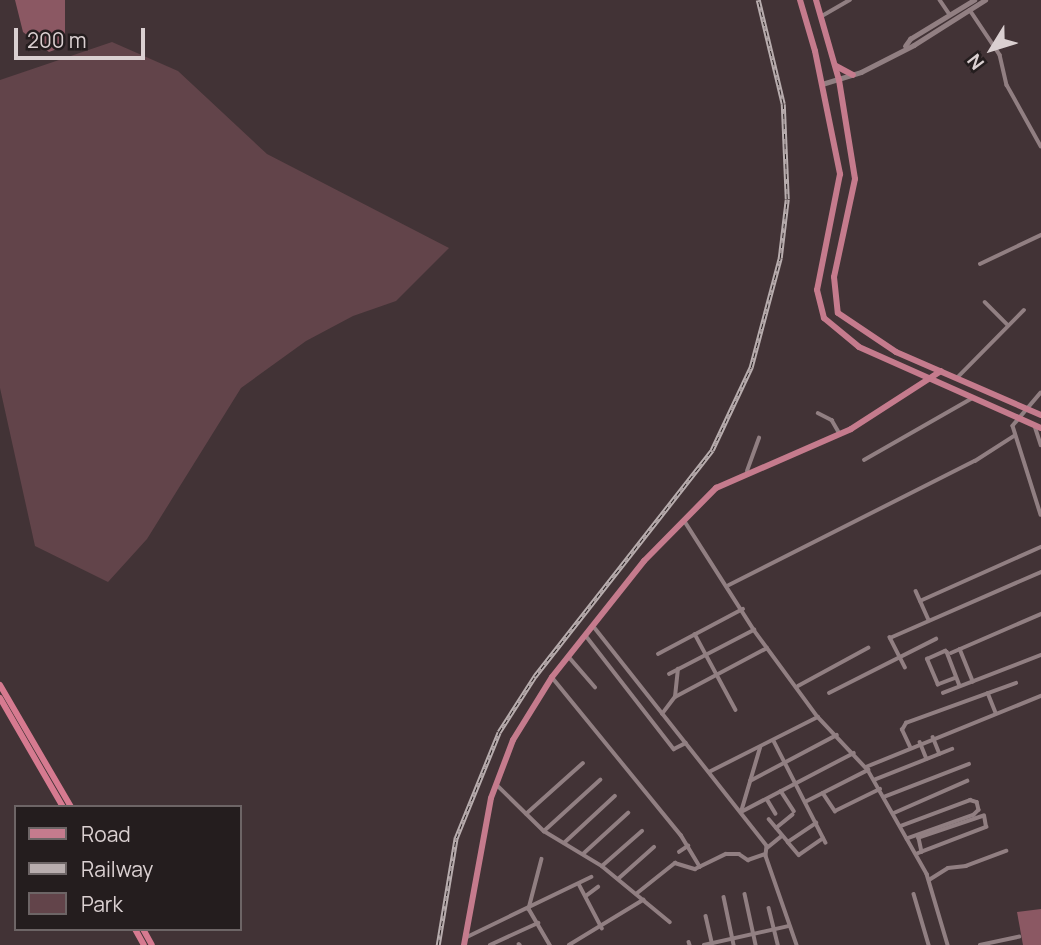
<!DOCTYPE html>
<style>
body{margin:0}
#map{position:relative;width:1041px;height:945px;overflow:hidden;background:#423336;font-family:Manrope,sans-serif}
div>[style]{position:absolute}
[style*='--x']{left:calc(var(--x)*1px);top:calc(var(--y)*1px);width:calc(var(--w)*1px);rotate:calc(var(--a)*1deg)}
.green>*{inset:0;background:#62444a}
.forest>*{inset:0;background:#8b5863}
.minor>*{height:3.5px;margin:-1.75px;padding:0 1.75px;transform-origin:1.75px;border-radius:1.75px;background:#917f82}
.tertiary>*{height:4.5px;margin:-2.25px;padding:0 2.25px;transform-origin:2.25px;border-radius:2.25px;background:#917f82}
.primary>*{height:6px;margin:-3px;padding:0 3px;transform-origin:3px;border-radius:3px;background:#c57b8d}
.trunk>*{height:6px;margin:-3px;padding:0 3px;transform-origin:3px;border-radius:3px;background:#d67a90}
.rail>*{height:4.5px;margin-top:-2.25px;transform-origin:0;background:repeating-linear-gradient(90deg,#241d1e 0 5px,#b8adae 0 10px);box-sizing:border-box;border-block:2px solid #b8adae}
span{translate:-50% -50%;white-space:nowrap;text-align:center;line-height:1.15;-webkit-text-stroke:7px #241d1e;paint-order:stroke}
.legend{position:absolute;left:14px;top:805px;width:228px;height:126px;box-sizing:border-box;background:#241d1e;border:2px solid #6d6566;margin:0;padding:9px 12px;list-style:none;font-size:21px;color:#dad0d1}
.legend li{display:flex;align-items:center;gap:14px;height:35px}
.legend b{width:35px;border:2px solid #6d6566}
.north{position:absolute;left:957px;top:14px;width:70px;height:70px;-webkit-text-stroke:5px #241d1e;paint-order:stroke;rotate:232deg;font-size:19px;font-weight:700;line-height:28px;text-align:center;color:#dad0d1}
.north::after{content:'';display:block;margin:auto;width:24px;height:32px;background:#dad0d1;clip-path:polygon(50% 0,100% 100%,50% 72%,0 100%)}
.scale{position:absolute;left:14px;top:28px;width:131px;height:32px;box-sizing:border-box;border:4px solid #dad0d1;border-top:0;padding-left:9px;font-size:21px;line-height:24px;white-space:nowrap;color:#dad0d1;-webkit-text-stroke:5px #241d1e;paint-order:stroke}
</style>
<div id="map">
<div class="green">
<i style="clip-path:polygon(112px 42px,178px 71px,267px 154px,449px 248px,396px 301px,353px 316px,306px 341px,241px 388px,147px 539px,108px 582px,35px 546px,0 388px,0 80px)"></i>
</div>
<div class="forest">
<i style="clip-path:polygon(15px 0,65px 0,65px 46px,49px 52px,23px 32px)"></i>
<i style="clip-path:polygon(1041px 909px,1041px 945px,1023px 945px,1017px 912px)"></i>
</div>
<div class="minor">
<i style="--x:940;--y:0;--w:18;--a:56"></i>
<i style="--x:970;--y:10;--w:54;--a:56.3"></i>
<i style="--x:1000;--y:55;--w:31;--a:77"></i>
<i style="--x:1007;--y:85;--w:70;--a:60.9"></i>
<i style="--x:822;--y:16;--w:32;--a:-30"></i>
<i style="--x:980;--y:264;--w:68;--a:-25.4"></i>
<i style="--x:985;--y:302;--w:33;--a:45"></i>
<i style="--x:957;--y:378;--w:95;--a:-45.4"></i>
<i style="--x:1041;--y:393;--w:43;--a:130.3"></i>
<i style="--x:1013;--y:426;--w:93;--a:72.5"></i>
<i style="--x:818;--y:413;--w:16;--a:27"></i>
<i style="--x:832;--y:420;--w:16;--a:60"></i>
<i style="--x:1035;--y:426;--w:20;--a:72"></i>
<i style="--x:864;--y:460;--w:123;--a:-29.7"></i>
<i style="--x:747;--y:471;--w:35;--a:-70"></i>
<i style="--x:684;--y:520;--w:130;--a:57.5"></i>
<i style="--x:754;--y:630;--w:108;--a:53.7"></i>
<i style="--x:818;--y:717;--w:73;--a:46.7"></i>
<i style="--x:868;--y:770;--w:120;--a:60.4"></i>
<i style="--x:927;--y:874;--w:74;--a:73.5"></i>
<i style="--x:729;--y:585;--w:275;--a:-26.8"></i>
<i style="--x:975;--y:461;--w:46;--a:-32.7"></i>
<i style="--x:916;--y:591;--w:32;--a:66"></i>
<i style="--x:920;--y:601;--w:133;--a:-24.1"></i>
<i style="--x:595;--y:628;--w:278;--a:51.7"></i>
<i style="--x:767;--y:846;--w:10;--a:96"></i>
<i style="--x:766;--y:856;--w:94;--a:70.8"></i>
<i style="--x:695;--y:634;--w:86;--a:61.7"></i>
<i style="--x:587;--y:637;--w:142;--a:52.2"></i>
<i style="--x:674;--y:749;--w:13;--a:-27"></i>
<i style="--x:960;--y:649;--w:35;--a:68"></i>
<i style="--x:951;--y:653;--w:98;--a:-23.4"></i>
<i style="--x:658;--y:654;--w:96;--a:-27.9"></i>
<i style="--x:569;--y:657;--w:40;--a:49"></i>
<i style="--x:905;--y:668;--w:34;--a:-117"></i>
<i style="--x:890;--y:638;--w:165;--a:-23.6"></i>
<i style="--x:669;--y:674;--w:96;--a:-27.4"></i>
<i style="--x:552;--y:677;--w:204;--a:50.8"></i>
<i style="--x:681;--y:835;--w:37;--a:59"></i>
<i style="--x:956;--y:678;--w:19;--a:159"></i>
<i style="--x:938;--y:685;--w:28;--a:-113"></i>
<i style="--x:927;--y:659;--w:20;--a:-24"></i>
<i style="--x:945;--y:651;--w:2;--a:27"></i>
<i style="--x:947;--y:652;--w:36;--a:69"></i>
<i style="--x:798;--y:686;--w:80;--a:-28.5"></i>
<i style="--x:829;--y:693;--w:120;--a:-26.8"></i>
<i style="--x:943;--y:693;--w:105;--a:-21.2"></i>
<i style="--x:988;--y:693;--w:22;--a:68"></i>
<i style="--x:675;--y:697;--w:104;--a:-28"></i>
<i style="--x:662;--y:714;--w:21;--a:-53"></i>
<i style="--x:675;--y:697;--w:28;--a:-84"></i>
<i style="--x:933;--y:737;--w:18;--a:68"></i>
<i style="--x:774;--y:741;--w:114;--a:63"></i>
<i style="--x:920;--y:742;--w:18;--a:68"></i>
<i style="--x:910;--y:747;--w:19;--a:-115"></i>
<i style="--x:902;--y:730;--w:8;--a:-60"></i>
<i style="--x:906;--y:723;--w:117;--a:-20"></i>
<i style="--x:866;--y:767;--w:189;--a:-22.1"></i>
<i style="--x:709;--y:772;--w:122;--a:-26.8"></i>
<i style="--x:874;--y:780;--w:84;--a:-21.7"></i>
<i style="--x:750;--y:781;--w:98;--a:-27.9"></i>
<i style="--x:497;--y:785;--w:66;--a:44.4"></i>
<i style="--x:544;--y:831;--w:68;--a:31.1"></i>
<i style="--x:602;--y:866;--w:88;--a:39.5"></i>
<i style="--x:781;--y:791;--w:24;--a:57"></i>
<i style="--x:823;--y:793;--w:22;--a:56"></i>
<i style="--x:835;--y:811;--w:50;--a:-26.1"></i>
<i style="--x:884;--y:797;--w:91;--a:-21.2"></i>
<i style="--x:767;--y:799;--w:17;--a:59"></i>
<i style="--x:805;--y:802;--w:71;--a:-26.9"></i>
<i style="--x:741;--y:812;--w:127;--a:-27.6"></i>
<i style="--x:741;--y:812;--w:67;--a:-73.5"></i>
<i style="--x:894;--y:813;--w:80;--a:-23.7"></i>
<i style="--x:526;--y:814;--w:76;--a:-41.8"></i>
<i style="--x:769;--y:819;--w:30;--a:50"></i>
<i style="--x:788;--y:842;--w:34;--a:-34"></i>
<i style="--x:901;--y:826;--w:74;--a:-20.6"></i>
<i style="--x:970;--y:800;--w:7;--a:16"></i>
<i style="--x:977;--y:802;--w:8;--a:76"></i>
<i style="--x:979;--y:810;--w:7;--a:135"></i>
<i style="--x:974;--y:815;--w:71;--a:160.3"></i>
<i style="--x:776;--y:828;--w:21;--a:-39"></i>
<i style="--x:544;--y:831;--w:76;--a:-42.3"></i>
<i style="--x:788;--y:842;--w:17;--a:50"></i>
<i style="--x:799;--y:855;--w:29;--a:-35"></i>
<i style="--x:564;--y:843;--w:69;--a:-42.7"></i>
<i style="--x:767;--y:848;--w:19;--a:-39"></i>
<i style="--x:679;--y:852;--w:11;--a:-34"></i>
<i style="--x:583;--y:854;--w:61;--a:-42.3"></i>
<i style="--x:916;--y:854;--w:5;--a:-22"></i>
<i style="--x:921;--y:852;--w:70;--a:-21"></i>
<i style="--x:986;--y:827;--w:11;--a:-100"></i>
<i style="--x:984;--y:816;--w:69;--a:161.3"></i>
<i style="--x:919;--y:838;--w:14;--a:78"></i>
<i style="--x:542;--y:859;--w:52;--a:104.6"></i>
<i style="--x:529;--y:909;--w:42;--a:59.7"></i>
<i style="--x:602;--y:866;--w:53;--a:-41.2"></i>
<i style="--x:618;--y:879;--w:48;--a:-41.6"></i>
<i style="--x:929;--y:880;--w:22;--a:-32"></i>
<i style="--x:948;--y:868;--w:18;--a:-6"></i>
<i style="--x:966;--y:866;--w:43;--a:-20.6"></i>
<i style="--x:579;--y:884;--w:50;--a:62.4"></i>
<i style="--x:636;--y:894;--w:50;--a:-38.5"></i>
<i style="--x:675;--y:863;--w:21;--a:17"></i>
<i style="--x:695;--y:869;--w:34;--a:-26"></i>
<i style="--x:726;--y:854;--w:13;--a:0"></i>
<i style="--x:739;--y:854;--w:11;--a:34"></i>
<i style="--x:748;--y:860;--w:18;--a:-19"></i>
<i style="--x:745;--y:894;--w:52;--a:77.8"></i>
<i style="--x:914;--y:894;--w:53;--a:73.6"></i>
<i style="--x:586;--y:896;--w:15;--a:-37"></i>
<i style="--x:724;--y:897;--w:49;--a:78.2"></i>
<i style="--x:769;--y:908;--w:38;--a:76"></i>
<i style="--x:706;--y:916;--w:28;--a:77"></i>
<i style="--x:467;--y:937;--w:138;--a:-25.8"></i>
<i style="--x:689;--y:942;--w:3;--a:72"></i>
<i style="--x:519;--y:944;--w:1;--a:45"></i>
<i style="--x:490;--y:945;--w:53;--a:-24.6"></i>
<i style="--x:569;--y:945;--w:87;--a:-31.3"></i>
<i style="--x:704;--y:945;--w:87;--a:-12.6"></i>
<i style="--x:980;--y:945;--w:40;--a:-12"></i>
</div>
<div class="tertiary">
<i style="--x:905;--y:46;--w:9;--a:-54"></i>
<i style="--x:910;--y:39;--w:75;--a:-31.4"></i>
<i style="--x:822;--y:84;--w:41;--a:-17.1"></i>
<i style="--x:861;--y:72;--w:59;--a:-27"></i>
<i style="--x:914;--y:45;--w:84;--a:-32.4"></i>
</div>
<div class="primary">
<i style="--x:800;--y:0;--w:53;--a:73.6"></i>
<i style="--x:815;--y:51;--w:126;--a:78.5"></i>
<i style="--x:840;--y:174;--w:118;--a:101.2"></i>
<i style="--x:817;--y:290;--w:29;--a:76"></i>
<i style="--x:824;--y:318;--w:45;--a:39.6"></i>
<i style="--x:859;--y:347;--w:199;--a:24"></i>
<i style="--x:816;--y:0;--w:83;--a:74"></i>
<i style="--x:839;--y:80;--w:100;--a:80.8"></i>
<i style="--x:855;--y:179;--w:100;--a:102.1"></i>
<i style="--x:834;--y:277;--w:36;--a:84"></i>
<i style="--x:838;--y:313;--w:70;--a:33.9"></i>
<i style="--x:896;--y:352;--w:158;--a:23.5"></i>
<i style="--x:836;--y:66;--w:19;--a:28"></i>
<i style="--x:464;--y:945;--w:149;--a:-79.6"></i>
<i style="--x:491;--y:798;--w:62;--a:-69.2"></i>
<i style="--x:513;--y:740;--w:74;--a:-58.2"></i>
<i style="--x:552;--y:677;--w:148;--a:-51.6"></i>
<i style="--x:644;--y:561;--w:103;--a:-45.4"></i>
<i style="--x:716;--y:488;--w:147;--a:-23.6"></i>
<i style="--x:851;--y:429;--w:107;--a:-32.8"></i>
</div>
<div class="trunk">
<i style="--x:0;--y:685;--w:141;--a:59.8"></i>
<i style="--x:0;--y:698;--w:126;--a:60"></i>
<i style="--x:135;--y:929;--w:18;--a:61"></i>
<i style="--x:143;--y:929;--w:18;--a:61"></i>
</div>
<div class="rail">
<i style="--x:438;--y:945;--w:109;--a:-80.5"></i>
<i style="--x:456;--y:838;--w:114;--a:-67.9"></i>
<i style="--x:499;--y:732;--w:67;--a:-57.3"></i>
<i style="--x:535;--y:676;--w:287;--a:-51.9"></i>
<i style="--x:712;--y:450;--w:92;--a:-64.8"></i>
<i style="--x:751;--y:367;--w:113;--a:-75.1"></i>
<i style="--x:780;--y:258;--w:59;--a:-83.2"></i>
<i style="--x:787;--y:199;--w:95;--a:-92.4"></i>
<i style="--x:783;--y:104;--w:107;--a:-103.5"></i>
</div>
<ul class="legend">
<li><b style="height:9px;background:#c57b8d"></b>Road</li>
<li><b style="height:9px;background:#b8adae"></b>Railway</li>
<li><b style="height:19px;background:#62444a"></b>Park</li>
</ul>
<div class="north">N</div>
<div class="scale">200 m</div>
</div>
